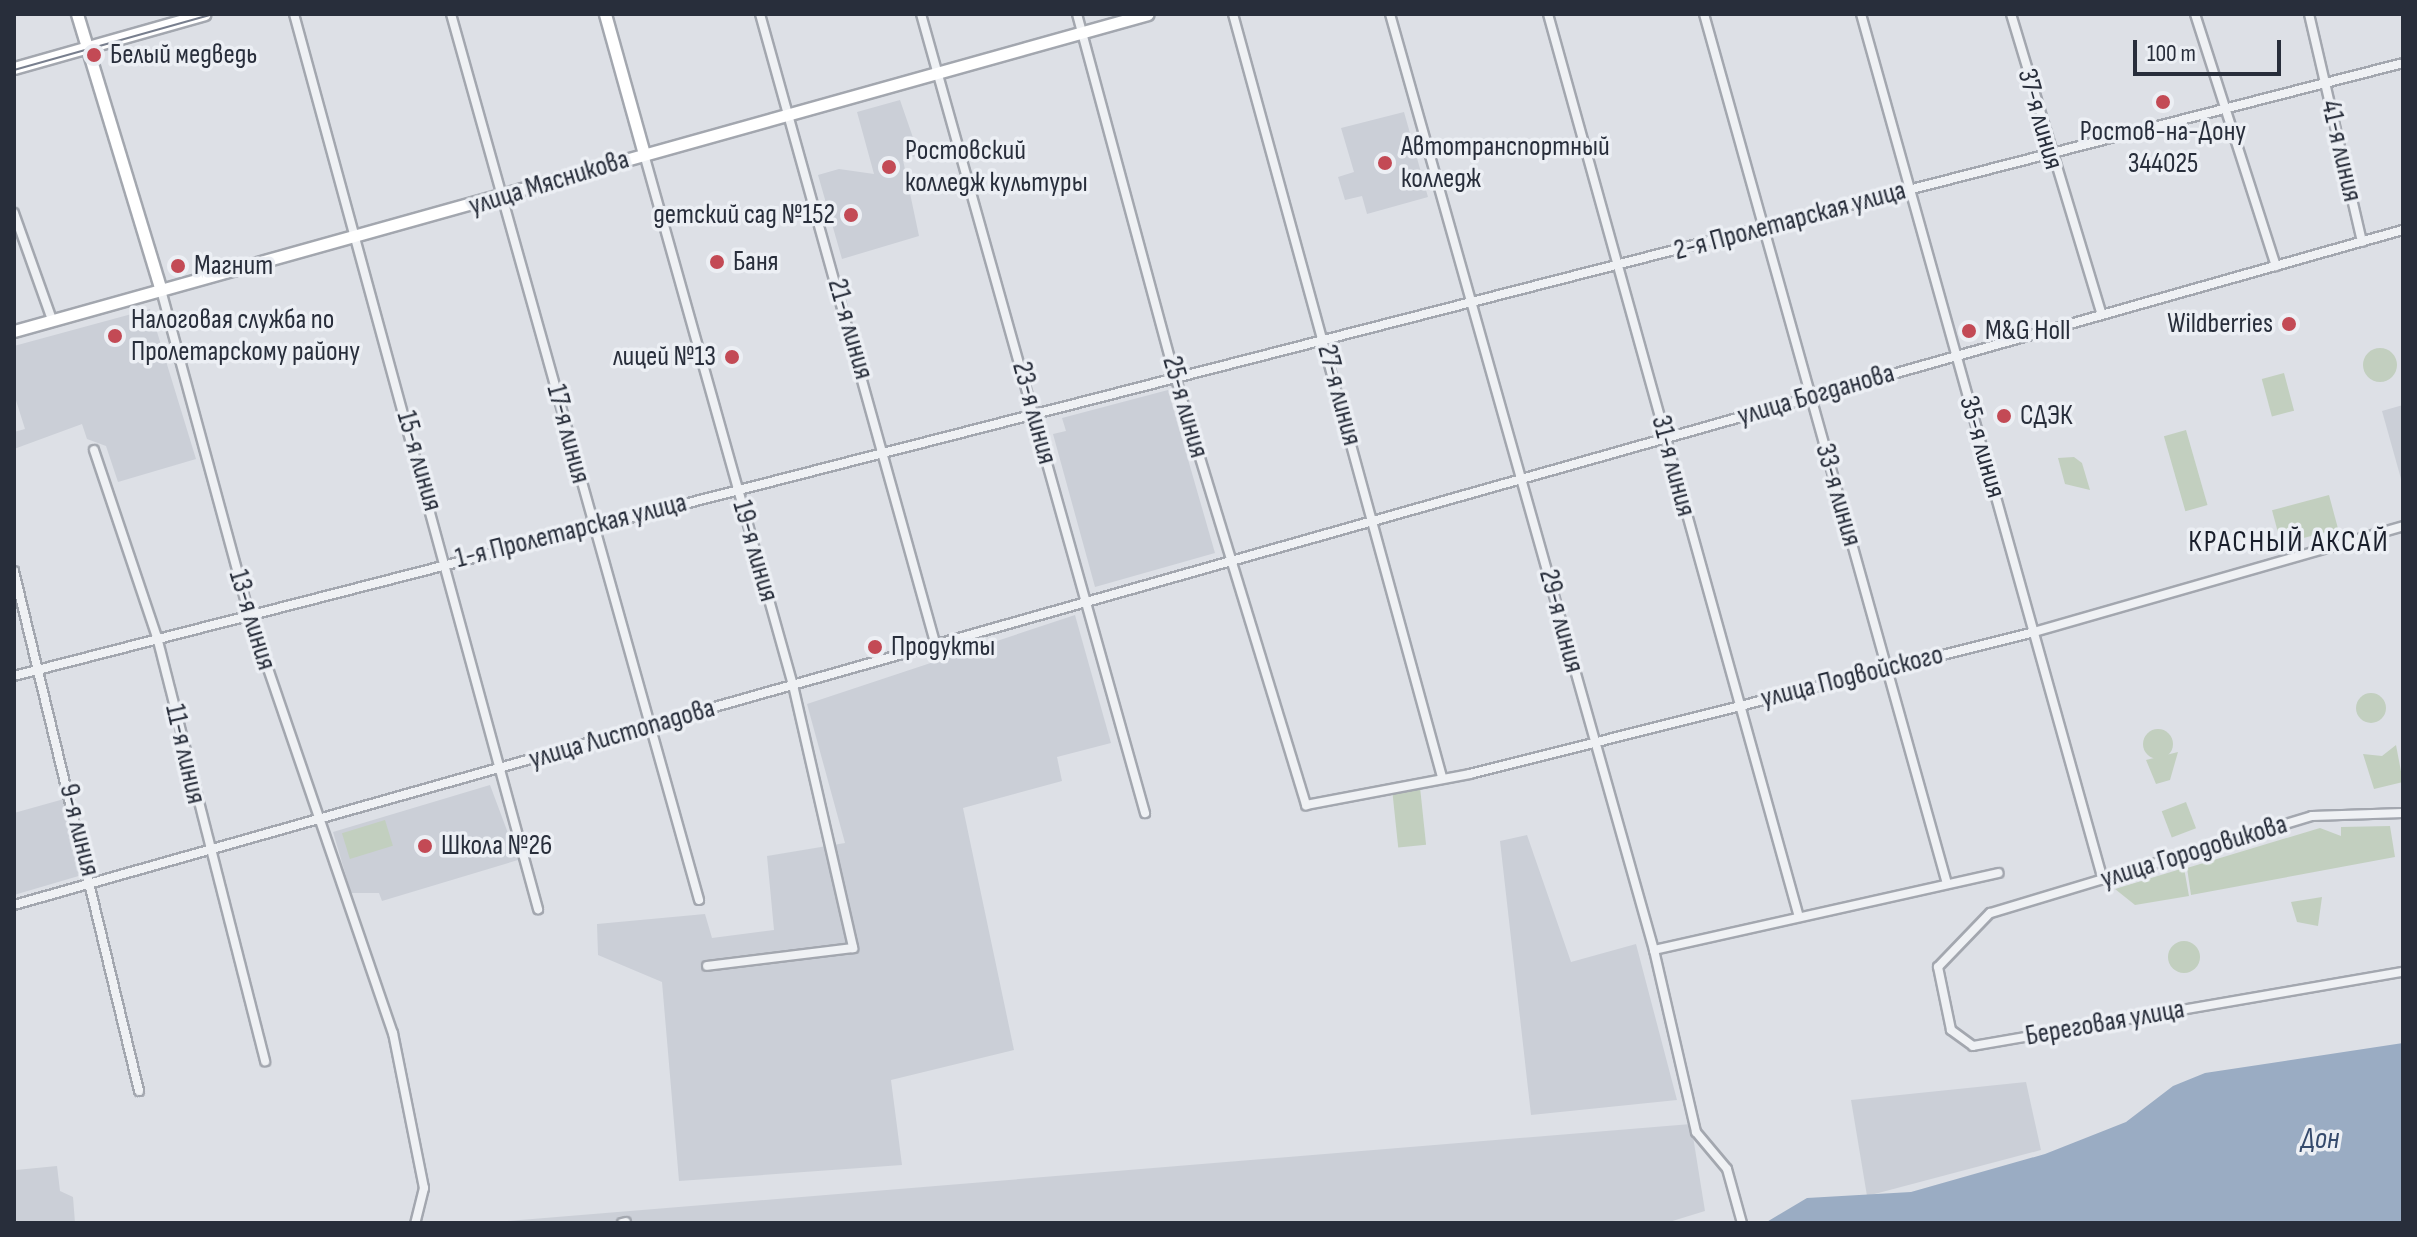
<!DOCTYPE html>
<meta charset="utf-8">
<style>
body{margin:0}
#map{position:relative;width:2417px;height:1237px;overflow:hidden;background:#dde0e6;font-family:"Sofia Sans Condensed",sans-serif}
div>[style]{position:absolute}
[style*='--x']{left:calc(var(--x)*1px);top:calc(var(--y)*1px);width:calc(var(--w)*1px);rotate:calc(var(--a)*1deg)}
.built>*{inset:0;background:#cbcfd7}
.green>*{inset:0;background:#c2cfbf;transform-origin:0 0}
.round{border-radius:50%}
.water>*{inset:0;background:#9aacc3}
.roads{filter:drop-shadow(2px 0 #a3a7af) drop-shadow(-2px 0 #a3a7af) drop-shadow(0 2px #a3a7af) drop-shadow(0 -2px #a3a7af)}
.street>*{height:8px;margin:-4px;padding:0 4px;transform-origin:4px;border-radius:4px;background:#eff1f4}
.secondary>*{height:11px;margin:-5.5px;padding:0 5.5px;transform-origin:5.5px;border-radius:5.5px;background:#fff}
.tram>*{height:2px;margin:-1px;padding:0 1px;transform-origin:1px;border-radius:1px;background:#787f8e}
.dots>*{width:22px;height:22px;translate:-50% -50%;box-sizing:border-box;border:4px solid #eceff4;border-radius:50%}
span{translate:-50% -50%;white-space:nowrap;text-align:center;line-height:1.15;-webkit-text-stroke:7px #eceff4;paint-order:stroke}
.poi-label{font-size:28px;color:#282e3b}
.left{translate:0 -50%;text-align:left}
.right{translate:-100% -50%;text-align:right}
.street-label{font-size:28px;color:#282e3b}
.neighbourhood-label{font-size:30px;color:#1a1f2c;letter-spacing:2px}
.water-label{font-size:30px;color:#354a6c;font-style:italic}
.frame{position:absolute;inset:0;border:16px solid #282e3b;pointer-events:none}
.scale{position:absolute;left:2133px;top:40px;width:148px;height:36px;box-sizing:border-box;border:4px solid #282e3b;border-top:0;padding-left:10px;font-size:24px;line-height:28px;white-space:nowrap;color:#282e3b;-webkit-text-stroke:6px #eceff4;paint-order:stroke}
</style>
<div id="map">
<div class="built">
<i style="clip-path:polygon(900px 100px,919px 155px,903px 160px,919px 236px,842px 259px,818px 175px,839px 169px,874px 174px,857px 112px)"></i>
<i style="clip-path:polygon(1404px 112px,1428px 197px,1367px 214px,1362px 196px,1345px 200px,1338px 177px,1354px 172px,1341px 128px)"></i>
<i style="clip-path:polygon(150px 309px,196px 459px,118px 482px,106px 446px,87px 439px,82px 424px,14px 449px,14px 432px,25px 429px,14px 394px,14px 346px)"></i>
<i style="clip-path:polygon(1168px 390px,1215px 553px,1095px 587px,1053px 434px,1066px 431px,1062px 418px)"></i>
<i style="clip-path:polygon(2403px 405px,2403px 486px,2382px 411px)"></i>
<i style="clip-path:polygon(1075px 615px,1111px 743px,1057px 757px,1062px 781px,963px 808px,1014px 1050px,891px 1080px,902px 1165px,679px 1181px,662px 982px,598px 955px,597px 924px,705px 914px,712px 938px,774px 930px,767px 856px,845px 843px,807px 704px)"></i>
<i style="clip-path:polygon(490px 785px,518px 860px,382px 901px,379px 893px,351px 893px,333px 832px)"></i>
<i style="clip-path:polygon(64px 799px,82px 875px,14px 895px,14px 813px)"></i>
<i style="clip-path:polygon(1527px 835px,1571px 962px,1636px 944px,1677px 1100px,1531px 1115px,1500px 841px)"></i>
<i style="clip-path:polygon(2026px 1082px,2041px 1150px,1867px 1196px,1851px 1100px)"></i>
<i style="clip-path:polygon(1691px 1124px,1705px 1211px,1666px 1223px,484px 1223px)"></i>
<i style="clip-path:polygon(14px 1158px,16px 1170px,57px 1166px,60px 1191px,73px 1197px,75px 1223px,14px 1223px)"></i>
</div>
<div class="green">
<i class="round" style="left:2363px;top:348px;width:34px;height:34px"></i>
<i style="left:2284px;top:373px;width:39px;height:23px;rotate:75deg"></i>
<i style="left:2186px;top:430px;width:78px;height:23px;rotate:74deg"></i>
<i style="clip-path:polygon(2074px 457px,2082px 463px,2090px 490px,2065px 484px,2058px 458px)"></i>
<i style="left:2329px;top:495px;width:35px;height:59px;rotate:75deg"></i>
<i class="round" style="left:2356px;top:693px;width:30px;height:30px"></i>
<i class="round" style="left:2143px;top:729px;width:30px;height:30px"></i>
<i style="clip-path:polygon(2396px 745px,2403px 782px,2374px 789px,2363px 754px,2382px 756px)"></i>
<i style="clip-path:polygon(2178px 752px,2170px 780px,2156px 784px,2146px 760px)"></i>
<i style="left:1420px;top:787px;width:58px;height:28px;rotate:84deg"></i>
<i style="left:2186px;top:802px;width:28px;height:26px;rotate:69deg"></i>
<i style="left:385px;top:820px;width:27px;height:45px;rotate:73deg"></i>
<i style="clip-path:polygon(2390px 826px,2395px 857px,2191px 895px,2187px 868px,2320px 828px,2341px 836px,2341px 827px)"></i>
<i style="clip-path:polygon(2184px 868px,2189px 896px,2135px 905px,2115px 889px)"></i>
<i style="clip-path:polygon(2322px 897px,2318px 926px,2297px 922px,2291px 902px)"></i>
<i class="round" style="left:2168px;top:941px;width:32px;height:32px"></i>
</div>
<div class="water">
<i style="clip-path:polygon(2403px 1043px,2403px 1223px,1765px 1223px,1807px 1198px,1911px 1192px,2045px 1154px,2126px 1122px,2173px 1086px,2205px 1073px)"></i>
</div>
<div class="roads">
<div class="street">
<i style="--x:294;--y:14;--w:928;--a:74.75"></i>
<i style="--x:451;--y:14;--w:920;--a:74.36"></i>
<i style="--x:760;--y:14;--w:656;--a:74.44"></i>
<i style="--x:921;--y:14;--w:830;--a:74.34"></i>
<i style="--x:1077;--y:14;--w:375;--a:74.9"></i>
<i style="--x:1175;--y:376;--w:449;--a:73"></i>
<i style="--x:1306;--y:805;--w:167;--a:-10.7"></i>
<i style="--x:1470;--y:774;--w:582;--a:-14.13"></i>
<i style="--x:2034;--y:632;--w:384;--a:-16"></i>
<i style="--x:1233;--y:14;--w:791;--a:74.68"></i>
<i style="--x:1390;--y:14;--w:973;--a:74.25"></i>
<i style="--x:1654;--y:950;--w:187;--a:77"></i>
<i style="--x:1696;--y:1132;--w:48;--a:50"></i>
<i style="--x:1727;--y:1169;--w:56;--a:74.5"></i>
<i style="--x:1548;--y:14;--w:937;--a:74.47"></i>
<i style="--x:1704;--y:14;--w:903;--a:74.39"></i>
<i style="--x:1861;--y:14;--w:899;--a:74.39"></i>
<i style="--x:2011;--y:14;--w:314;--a:73.2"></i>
<i style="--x:2195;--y:14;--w:265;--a:72.2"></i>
<i style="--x:2309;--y:14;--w:234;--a:76.9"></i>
<i style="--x:644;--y:154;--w:552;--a:74.33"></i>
<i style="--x:793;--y:685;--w:270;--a:77.1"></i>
<i style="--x:853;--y:948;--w:147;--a:173"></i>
<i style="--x:14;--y:213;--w:114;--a:70.4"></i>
<i style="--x:161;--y:290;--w:335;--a:74.8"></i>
<i style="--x:249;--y:613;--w:444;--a:71.1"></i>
<i style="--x:393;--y:1033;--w:158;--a:78.7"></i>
<i style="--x:424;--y:1188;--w:36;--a:104"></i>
<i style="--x:94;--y:450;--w:197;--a:71.4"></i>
<i style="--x:157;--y:637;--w:438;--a:75.7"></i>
<i style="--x:14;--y:571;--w:535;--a:76.48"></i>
<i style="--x:14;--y:676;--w:2466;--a:-14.39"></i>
<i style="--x:2403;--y:813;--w:91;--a:178.1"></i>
<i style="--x:2312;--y:816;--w:336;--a:163.2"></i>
<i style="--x:1990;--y:913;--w:75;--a:133.9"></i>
<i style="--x:1938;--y:967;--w:64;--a:78.3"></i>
<i style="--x:1951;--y:1030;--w:27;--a:36"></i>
<i style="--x:1973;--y:1046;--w:436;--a:-9.8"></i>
<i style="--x:14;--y:905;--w:2483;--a:-15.78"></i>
<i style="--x:1654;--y:950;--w:353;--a:-12.6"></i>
<i style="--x:622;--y:1223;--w:4;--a:-14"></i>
</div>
<div class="secondary">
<i style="--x:77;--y:14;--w:288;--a:73.1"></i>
<i style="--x:605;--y:14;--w:145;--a:74.4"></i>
<i style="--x:14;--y:68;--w:198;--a:-15.8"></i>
<i style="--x:14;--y:331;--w:1177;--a:-15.62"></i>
</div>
</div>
<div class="tram">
<i style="--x:14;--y:70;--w:207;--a:-15.7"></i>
</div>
<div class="dots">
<i style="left:94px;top:55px;background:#c34a55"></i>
<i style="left:2163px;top:102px;background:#c34a55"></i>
<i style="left:1385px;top:163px;background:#c34a55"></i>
<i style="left:889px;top:167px;background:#c34a55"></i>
<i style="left:851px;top:215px;background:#c34a55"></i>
<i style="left:717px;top:262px;background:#c34a55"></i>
<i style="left:178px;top:266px;background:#c34a55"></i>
<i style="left:2289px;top:324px;background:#c34a55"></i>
<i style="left:1969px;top:331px;background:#c34a55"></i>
<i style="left:115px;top:336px;background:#c34a55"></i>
<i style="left:732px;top:357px;background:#c34a55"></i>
<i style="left:2004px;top:416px;background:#c34a55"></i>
<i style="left:875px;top:647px;background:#c34a55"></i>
<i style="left:425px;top:846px;background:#c34a55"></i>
</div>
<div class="poi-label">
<span class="left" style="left:110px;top:55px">Белый медведь</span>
<span style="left:2163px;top:148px">Ростов-на-Дону<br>344025</span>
<span class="left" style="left:1401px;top:163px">Автотранспортный<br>колледж</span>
<span class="left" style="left:905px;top:167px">Ростовский<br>колледж культуры</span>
<span class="right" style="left:835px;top:215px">детский сад №152</span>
<span class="left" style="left:733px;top:262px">Баня</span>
<span class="left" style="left:194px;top:266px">Магнит</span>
<span class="left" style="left:131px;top:336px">Налоговая служба по<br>Пролетарскому району</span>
<span class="right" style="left:2273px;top:324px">Wildberries</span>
<span class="left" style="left:1985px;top:331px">M&amp;G Holl</span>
<span class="right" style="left:716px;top:357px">лицей №13</span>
<span class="left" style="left:2020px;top:416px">СДЭК</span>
<span class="left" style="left:891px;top:647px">Продукты</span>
<span class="left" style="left:441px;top:846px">Школа №26</span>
</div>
<div class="street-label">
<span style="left:2040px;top:119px;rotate:74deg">37-я линия</span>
<span style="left:2341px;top:151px;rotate:77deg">41-я линия</span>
<span style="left:549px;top:183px;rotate:-17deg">улица Мясникова</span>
<span style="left:1790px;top:221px;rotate:-15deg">2-я Пролетарская улица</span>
<span style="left:850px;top:329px;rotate:74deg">21-я линия</span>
<span style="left:1339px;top:395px;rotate:75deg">27-я линия</span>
<span style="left:1816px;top:395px;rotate:-16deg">улица Богданова</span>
<span style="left:1185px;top:407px;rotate:74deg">25-я линия</span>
<span style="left:1034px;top:413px;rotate:75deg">23-я линия</span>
<span style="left:568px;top:434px;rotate:75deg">17-я линия</span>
<span style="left:1982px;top:447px;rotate:74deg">35-я линия</span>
<span style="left:419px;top:461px;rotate:74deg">15-я линия</span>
<span style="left:1673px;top:466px;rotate:75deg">31-я линия</span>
<span style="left:1838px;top:495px;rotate:74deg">33-я линия</span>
<span style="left:571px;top:531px;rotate:-14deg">1-я Пролетарская улица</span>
<span style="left:755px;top:551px;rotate:74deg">19-я линия</span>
<span style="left:252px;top:620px;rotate:73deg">13-я линия</span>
<span style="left:1561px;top:621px;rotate:75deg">29-я линия</span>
<span style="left:1852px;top:677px;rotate:-14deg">улица Подвойского</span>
<span style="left:622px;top:734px;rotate:-16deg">улица Листопадова</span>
<span style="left:185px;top:754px;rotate:77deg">11-я линия</span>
<span style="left:79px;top:830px;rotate:76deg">9-я линия</span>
<span style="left:2194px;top:852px;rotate:-17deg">улица Городовикова</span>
<span style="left:2105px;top:1023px;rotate:-10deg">Береговая улица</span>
</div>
<div class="neighbourhood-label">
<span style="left:2289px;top:542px">КРАСНЫЙ АКСАЙ</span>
</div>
<div class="water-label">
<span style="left:2320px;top:1139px">Дон</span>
</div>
<div class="frame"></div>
<div class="scale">100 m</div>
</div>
